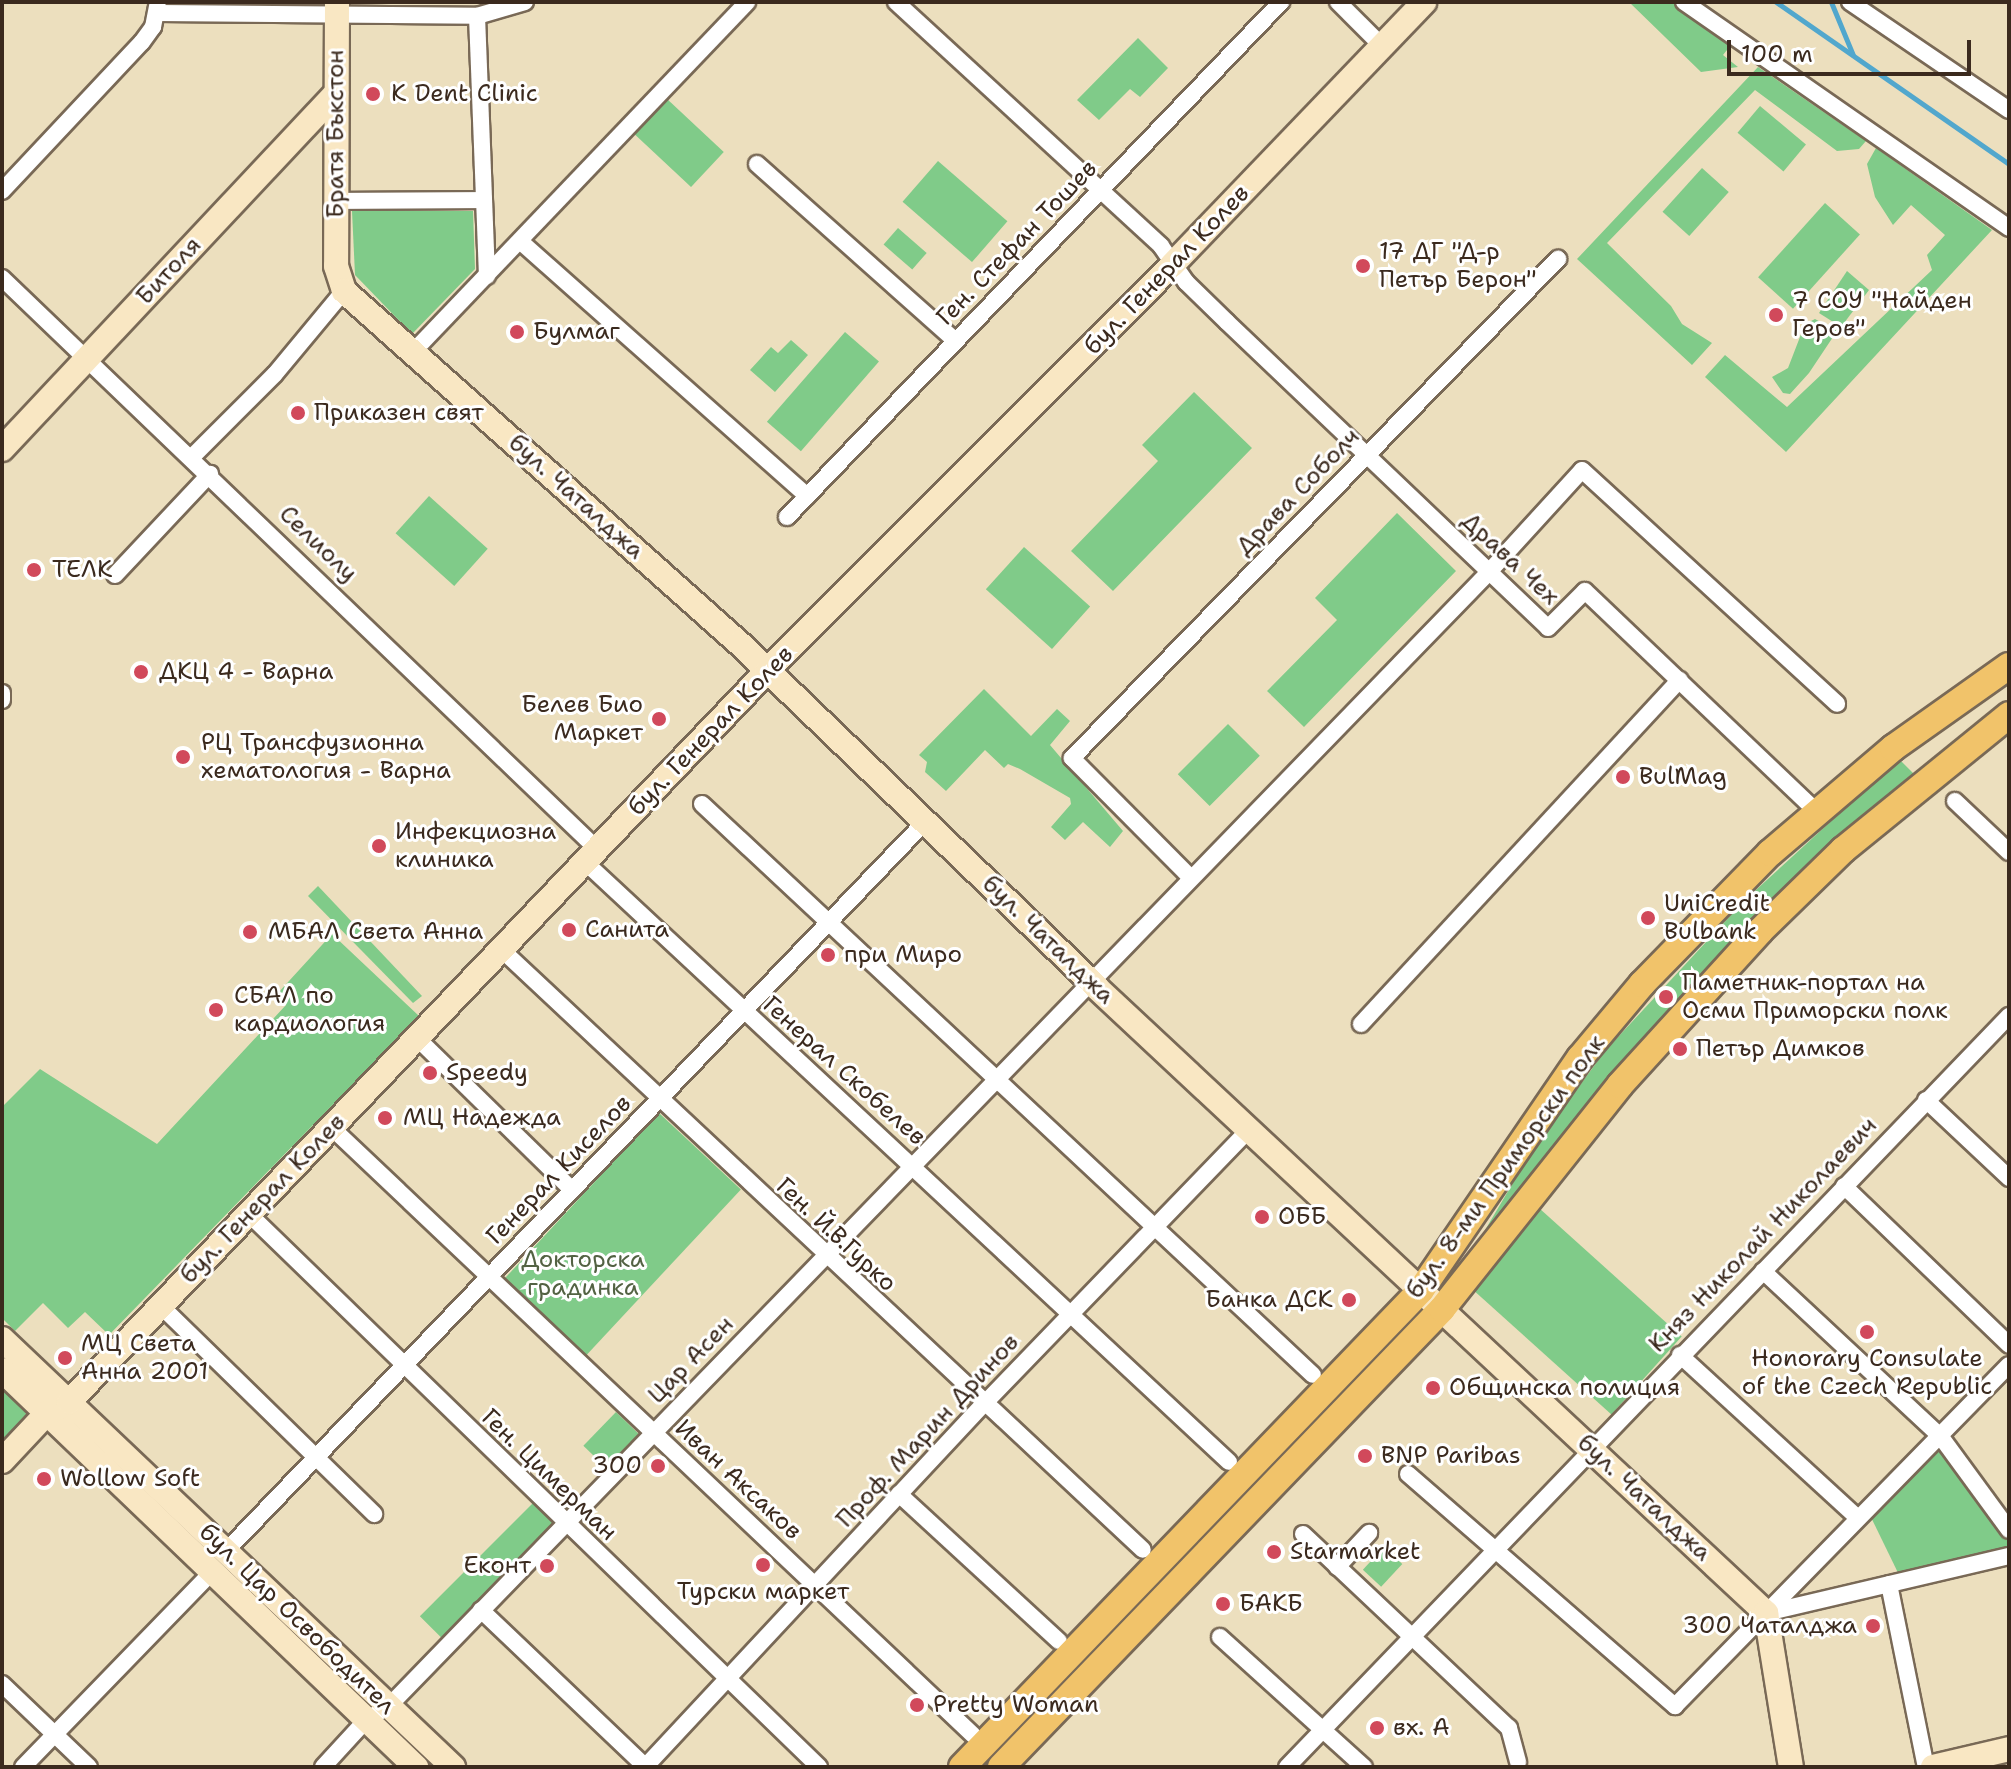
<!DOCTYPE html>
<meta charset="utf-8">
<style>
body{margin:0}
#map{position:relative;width:2011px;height:1769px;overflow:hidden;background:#ecdfbe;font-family:"Shantell Sans",sans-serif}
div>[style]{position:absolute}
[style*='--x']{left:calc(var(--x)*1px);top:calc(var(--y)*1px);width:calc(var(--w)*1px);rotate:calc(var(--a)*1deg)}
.green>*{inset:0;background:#80cb89;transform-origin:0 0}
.stream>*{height:5px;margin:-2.5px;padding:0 2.5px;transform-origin:2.5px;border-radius:2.5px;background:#51a7cd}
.roads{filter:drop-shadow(2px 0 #796956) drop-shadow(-2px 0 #796956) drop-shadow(0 2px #796956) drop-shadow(0 -2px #796956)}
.street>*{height:16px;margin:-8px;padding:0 8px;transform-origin:8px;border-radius:8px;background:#fff}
.secondary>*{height:24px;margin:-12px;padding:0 12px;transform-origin:12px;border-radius:12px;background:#f9e7c3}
.primary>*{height:26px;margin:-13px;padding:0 13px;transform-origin:13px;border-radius:13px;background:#f1c36a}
.dots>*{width:22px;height:22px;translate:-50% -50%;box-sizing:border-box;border:4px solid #fff;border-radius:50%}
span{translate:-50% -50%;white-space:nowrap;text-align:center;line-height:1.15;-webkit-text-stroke:6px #fff;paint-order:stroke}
.poi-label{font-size:24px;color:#3b2a1e}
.left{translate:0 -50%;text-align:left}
.right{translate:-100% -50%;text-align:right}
.street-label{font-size:24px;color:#3b2a1e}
.park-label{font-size:24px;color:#536243}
.frame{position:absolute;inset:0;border:4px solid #3b2a1e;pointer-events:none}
.scale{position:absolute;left:1727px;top:40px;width:244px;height:36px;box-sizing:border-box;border:4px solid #3b2a1e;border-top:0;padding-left:10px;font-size:24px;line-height:28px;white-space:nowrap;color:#3b2a1e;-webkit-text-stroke:6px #fff;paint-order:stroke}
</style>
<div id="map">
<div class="green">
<i style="clip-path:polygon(1629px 2px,1685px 2px,1728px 31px,1731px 45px,1723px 55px,1738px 67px,1701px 72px)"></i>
<i style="clip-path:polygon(1138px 38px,1168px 68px,1140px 97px,1130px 89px,1099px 120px,1077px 100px)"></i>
<i style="clip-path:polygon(1758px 67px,1866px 141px,1859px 149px,1837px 151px,1755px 90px,1607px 243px,1671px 306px,1682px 324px,1712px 343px,1692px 365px,1577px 259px)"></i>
<i style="left:666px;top:98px;width:79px;height:48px;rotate:43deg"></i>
<i style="left:1760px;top:106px;width:60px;height:35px;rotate:40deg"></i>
<i style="clip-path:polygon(1876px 148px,1992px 230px,1786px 452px,1705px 377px,1725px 355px,1787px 407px,1932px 270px,1927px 255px,1945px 235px,1911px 205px,1893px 225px,1875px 197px,1867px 164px)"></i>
<i style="left:938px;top:161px;width:92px;height:54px;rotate:41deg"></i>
<i style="left:1702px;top:168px;width:36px;height:59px;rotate:42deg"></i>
<i style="left:1825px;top:203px;width:47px;height:100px;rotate:42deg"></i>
<i style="clip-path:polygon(352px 211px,473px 211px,475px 269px,412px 334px,355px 275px)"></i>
<i style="left:898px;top:228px;width:38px;height:22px;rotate:41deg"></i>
<i style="clip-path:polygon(1847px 271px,1869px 290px,1841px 327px,1819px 313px)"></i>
<i style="clip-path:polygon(1815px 319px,1837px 331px,1809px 373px,1790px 394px,1783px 393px,1772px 377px,1788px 368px,1805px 324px)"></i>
<i style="left:845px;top:332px;width:45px;height:119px;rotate:41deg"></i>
<i style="clip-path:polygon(791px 340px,808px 355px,775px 392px,750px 370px,771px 347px,778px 353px)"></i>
<i style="clip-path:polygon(1194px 392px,1252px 448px,1113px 591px,1071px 551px,1158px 461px,1142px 445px)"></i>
<i style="left:429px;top:496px;width:79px;height:50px;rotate:42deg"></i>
<i style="clip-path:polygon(1397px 513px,1456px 571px,1304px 727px,1267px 691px,1337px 620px,1315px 598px)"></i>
<i style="left:1024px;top:547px;width:89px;height:57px;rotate:42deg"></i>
<i style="clip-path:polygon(984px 689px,1031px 736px,1057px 709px,1070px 721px,1050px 745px,1123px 831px,1110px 847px,1083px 822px,1065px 840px,1051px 827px,1071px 804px,1070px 798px,1020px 769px,1008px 764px,1004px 768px,985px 750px,946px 791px,925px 772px,927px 762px,919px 755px)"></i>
<i style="left:1228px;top:724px;width:45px;height:71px;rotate:45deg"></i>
<i style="clip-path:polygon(1899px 759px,1914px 774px,1852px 829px,1597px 1095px,1468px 1259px,1533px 1149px,1605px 1051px,1745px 900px)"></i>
<i style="clip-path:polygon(318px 886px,422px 996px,413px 1003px,308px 896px)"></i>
<i style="clip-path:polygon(332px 934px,419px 1016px,109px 1335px,85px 1312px,68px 1328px,43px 1303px,15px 1331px,2px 1318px,2px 1107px,40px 1069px,157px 1144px,286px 1005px,278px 993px)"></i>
<i style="left:659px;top:1113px;width:112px;height:228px;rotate:43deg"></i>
<i style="left:1539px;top:1208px;width:192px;height:105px;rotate:42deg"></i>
<i style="clip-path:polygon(2px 1383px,37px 1415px,2px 1452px)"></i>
<i style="left:616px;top:1412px;width:35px;height:47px;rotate:44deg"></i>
<i style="clip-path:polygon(1941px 1437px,2009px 1530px,2009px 1556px,1902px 1581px,1866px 1507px)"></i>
<i style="left:533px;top:1503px;width:33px;height:160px;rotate:45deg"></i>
<i style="left:1384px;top:1547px;width:25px;height:31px;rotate:43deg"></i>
</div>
<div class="stream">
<i style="--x:1776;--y:2;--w:284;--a:34.8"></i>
<i style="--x:1831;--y:2;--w:57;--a:67.5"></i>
</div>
<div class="roads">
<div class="street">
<i style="--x:896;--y:2;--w:360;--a:42.6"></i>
<i style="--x:1161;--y:246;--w:44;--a:55.2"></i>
<i style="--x:1186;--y:282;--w:57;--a:44.3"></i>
<i style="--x:1227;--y:322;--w:443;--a:43.6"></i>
<i style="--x:1548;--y:628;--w:52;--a:-45"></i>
<i style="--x:1585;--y:591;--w:320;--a:43.6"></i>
<i style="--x:1338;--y:2;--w:62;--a:45"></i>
<i style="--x:1684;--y:2;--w:396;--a:34.8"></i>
<i style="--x:1850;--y:2;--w:192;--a:34.2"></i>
<i style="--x:158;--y:13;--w:319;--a:0.5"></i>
<i style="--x:477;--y:16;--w:50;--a:-16.3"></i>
<i style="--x:477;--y:16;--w:260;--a:87.8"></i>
<i style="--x:757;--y:164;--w:266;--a:41.7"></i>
<i style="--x:2;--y:191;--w:204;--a:-46.8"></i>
<i style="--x:142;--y:42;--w:19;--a:-54"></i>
<i style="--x:153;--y:27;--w:25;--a:-79"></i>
<i style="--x:335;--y:201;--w:149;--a:-0.4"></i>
<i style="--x:520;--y:241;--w:384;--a:41.6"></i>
<i style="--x:2;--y:278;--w:825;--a:43.82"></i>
<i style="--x:412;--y:353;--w:485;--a:-46.3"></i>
<i style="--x:192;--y:457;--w:117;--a:-45"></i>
<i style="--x:275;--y:374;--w:108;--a:-50.3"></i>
<i style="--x:787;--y:517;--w:714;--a:-46.19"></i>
<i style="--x:115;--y:575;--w:139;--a:-46.8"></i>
<i style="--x:2;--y:693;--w:7;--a:90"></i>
<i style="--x:1955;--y:801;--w:74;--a:43.4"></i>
<i style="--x:702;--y:804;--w:836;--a:43.06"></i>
<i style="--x:585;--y:862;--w:880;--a:42.97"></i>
<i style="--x:1191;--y:878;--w:169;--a:-134.8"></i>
<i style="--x:1072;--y:758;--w:697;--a:-45.76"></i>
<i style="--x:501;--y:949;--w:879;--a:43.11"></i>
<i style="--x:1361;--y:1024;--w:469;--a:-47.2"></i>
<i style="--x:417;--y:1038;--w:217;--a:44.4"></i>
<i style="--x:1926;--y:1100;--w:114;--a:43.2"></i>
<i style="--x:331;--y:1127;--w:884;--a:43.44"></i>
<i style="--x:1844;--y:1186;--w:229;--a:43.9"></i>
<i style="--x:249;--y:1214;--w:794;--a:44.13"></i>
<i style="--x:1763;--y:1271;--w:243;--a:43"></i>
<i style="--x:1941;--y:1437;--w:115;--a:53.8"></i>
<i style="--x:161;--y:1306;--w:298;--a:44.3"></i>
<i style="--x:1680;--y:1355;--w:240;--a:42.5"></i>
<i style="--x:1408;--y:1474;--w:354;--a:41"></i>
<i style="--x:1675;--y:1706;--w:477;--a:-45.6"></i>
<i style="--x:899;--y:1494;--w:217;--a:42.6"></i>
<i style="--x:1303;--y:1534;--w:283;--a:43.3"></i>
<i style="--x:1509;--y:1728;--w:35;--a:75"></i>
<i style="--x:227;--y:1550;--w:1009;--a:-46.21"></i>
<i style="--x:1337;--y:1567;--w:47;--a:-46.7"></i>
<i style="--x:1889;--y:1584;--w:187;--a:78.6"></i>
<i style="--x:481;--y:1610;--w:228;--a:43.6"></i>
<i style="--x:1766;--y:1613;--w:250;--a:-13.2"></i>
<i style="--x:1220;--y:1637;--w:194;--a:42.1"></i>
<i style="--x:2;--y:1684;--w:120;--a:43.7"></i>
<i style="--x:23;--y:1767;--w:273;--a:-45.9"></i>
<i style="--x:323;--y:1767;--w:64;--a:-47.5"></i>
<i style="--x:366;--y:1720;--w:27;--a:-31"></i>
<i style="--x:389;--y:1706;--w:1578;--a:-45.87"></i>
<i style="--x:1488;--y:573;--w:139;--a:-47.6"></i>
<i style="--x:1582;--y:470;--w:346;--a:42.5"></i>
<i style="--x:645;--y:1767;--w:495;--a:-47"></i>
<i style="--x:983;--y:1405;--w:383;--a:-46"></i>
<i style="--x:1287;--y:1767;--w:1042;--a:-46.13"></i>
</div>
<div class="secondary">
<i style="--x:337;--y:2;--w:264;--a:90.2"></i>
<i style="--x:336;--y:266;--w:26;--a:72"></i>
<i style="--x:344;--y:291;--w:529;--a:41.71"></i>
<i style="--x:739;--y:643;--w:497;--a:43.9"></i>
<i style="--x:1097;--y:988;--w:916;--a:43.05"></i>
<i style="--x:1766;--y:1613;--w:156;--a:80.8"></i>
<i style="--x:2;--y:449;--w:488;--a:-46.8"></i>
<i style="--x:2;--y:1339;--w:622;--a:43.5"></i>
<i style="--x:2;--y:1370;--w:574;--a:43.8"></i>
<i style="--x:2;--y:1461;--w:66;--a:-46.8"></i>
<i style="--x:47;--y:1413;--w:25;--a:-27"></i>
<i style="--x:69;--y:1402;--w:1011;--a:-46.32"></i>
<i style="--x:767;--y:671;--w:575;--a:-45.07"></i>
<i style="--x:1173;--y:264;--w:363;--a:-46.2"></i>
<i style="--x:1933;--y:1767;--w:78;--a:-13.3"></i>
</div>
<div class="primary">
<i style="--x:962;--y:1767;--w:662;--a:-46.1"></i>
<i style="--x:1421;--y:1290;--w:281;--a:-55.6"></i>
<i style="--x:1580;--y:1058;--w:97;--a:-50"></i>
<i style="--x:1642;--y:984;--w:183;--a:-45.7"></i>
<i style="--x:1770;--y:853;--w:162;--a:-40.5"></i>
<i style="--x:1893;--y:748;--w:142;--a:-35.3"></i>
<i style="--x:1001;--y:1767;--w:636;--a:-46.08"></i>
<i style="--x:1442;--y:1309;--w:286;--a:-51.5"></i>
<i style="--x:1620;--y:1085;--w:208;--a:-47.7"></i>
<i style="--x:1760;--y:931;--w:116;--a:-44.3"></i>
<i style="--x:1843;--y:850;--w:214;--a:-39.1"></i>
</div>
</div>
<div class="dots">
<i style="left:373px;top:94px;background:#d1495b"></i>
<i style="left:1363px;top:266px;background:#d1495b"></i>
<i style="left:1776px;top:315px;background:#d1495b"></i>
<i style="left:517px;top:332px;background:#d1495b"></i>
<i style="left:298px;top:413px;background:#d1495b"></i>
<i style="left:34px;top:570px;background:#d1495b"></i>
<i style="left:141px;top:672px;background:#d1495b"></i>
<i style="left:659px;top:719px;background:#d1495b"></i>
<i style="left:183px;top:757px;background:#d1495b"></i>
<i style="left:1623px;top:777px;background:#d1495b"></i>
<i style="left:379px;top:846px;background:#d1495b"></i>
<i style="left:1648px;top:918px;background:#d1495b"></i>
<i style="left:569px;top:930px;background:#d1495b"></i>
<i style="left:250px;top:932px;background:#d1495b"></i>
<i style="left:828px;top:955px;background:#d1495b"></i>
<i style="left:1666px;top:997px;background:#d1495b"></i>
<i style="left:216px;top:1010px;background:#d1495b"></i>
<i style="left:1680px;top:1049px;background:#d1495b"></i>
<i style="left:430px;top:1073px;background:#d1495b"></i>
<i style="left:385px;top:1118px;background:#d1495b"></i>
<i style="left:1262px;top:1217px;background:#d1495b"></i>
<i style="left:1349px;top:1300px;background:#d1495b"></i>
<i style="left:1867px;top:1332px;background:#d1495b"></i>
<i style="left:65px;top:1358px;background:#d1495b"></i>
<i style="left:1433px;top:1388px;background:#d1495b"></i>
<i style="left:1365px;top:1456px;background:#d1495b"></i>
<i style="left:658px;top:1466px;background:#d1495b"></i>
<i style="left:44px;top:1479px;background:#d1495b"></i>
<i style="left:1274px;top:1552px;background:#d1495b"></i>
<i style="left:763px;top:1565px;background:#d1495b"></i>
<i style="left:547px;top:1566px;background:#d1495b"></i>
<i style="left:1223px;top:1604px;background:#d1495b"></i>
<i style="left:1873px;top:1626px;background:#d1495b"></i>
<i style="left:917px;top:1705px;background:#d1495b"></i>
<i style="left:1377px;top:1728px;background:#d1495b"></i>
</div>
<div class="poi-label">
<span class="left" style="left:391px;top:94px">K Dent Clinic</span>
<span class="left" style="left:1379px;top:266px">17 ДГ "Д-р<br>Петър Берон"</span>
<span class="left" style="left:1792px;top:315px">7 СОУ "Найден<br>Геров"</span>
<span class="left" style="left:533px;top:332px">Булмаг</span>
<span class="left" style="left:314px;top:413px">Приказен свят</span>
<span class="left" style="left:52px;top:570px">ТЕЛК</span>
<span class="left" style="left:159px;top:672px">ДКЦ 4 - Варна</span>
<span class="right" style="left:643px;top:719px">Белев Био<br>Маркет</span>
<span class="left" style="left:201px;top:757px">РЦ Трансфузионна<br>хематология - Варна</span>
<span class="left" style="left:1639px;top:777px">BulMag</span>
<span class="left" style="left:395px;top:846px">Инфекциозна<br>клиника</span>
<span class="left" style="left:1664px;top:918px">UniCredit<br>Bulbank</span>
<span class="left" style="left:585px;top:930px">Санита</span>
<span class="left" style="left:268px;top:932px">МБАЛ Света Анна</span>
<span class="left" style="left:844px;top:955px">при Миро</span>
<span class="left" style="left:1682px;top:997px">Паметник-портал на<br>Осми Приморски полк</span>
<span class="left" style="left:234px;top:1010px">СБАЛ по<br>кардиология</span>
<span class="left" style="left:1696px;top:1049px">Петър Димков</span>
<span class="left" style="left:446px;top:1073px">Speedy</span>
<span class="left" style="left:403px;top:1118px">МЦ Надежда</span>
<span class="left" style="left:1278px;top:1217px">ОББ</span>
<span class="right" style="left:1333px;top:1300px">Банка ДСК</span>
<span class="left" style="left:81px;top:1358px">МЦ Света<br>Анна 2001</span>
<span style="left:1867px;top:1373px">Honorary Consulate<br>of the Czech Republic</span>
<span class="left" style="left:1449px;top:1388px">Общинска полиция</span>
<span class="left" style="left:1381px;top:1456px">BNP Paribas</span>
<span class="right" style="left:642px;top:1466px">300</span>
<span class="left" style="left:60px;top:1479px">Wollow Soft</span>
<span class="left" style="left:1290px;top:1552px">Starmarket</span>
<span class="right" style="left:531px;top:1566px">Еконт</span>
<span style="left:763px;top:1592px">Турски маркет</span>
<span class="left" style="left:1239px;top:1604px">БАКБ</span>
<span class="right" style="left:1857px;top:1626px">300 Чаталджа</span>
<span class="left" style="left:933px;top:1705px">Pretty Woman</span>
<span class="left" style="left:1393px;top:1728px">вх. А</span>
</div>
<div class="street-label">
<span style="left:336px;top:134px;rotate:-90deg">Братя Бъкстон</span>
<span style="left:1017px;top:243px;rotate:-46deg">Ген. Стефан Тошев</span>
<span style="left:1167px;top:270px;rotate:-46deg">бул. Генерал Колев</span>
<span style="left:169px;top:271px;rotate:-47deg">Битоля</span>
<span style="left:1298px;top:492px;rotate:-46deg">Драва Соболч</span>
<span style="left:576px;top:497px;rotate:42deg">бул. Чаталджа</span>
<span style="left:318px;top:544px;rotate:44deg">Селиолу</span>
<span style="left:1510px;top:559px;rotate:43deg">Драва Чех</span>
<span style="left:711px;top:731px;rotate:-46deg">бул. Генерал Колев</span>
<span style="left:1048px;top:940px;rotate:44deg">бул. Чаталджа</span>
<span style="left:844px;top:1071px;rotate:42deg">Генерал Скобелев</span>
<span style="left:1506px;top:1167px;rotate:-54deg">бул. 8-ми Приморски полк</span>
<span style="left:559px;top:1170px;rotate:-46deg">Генерал Киселов</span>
<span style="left:263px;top:1199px;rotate:-46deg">бул. Генерал Колев</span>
<span style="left:836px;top:1235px;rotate:43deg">Ген. Й.В.Гурко</span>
<span style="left:1763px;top:1235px;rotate:-46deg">Княз Николай Николаевич</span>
<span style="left:691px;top:1360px;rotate:-46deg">Цар Асен</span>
<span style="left:928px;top:1431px;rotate:-47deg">Проф. Марин Дринов</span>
<span style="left:549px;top:1475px;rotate:44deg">Ген. Цимерман</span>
<span style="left:738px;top:1480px;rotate:43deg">Иван Аксаков</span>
<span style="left:1644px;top:1498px;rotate:43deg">бул. Чаталджа</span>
<span style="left:297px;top:1619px;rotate:44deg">бул. Цар Освободител</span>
</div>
<div class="park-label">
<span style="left:583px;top:1274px">Докторска<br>градинка</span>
</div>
<div class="frame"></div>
<div class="scale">100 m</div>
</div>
